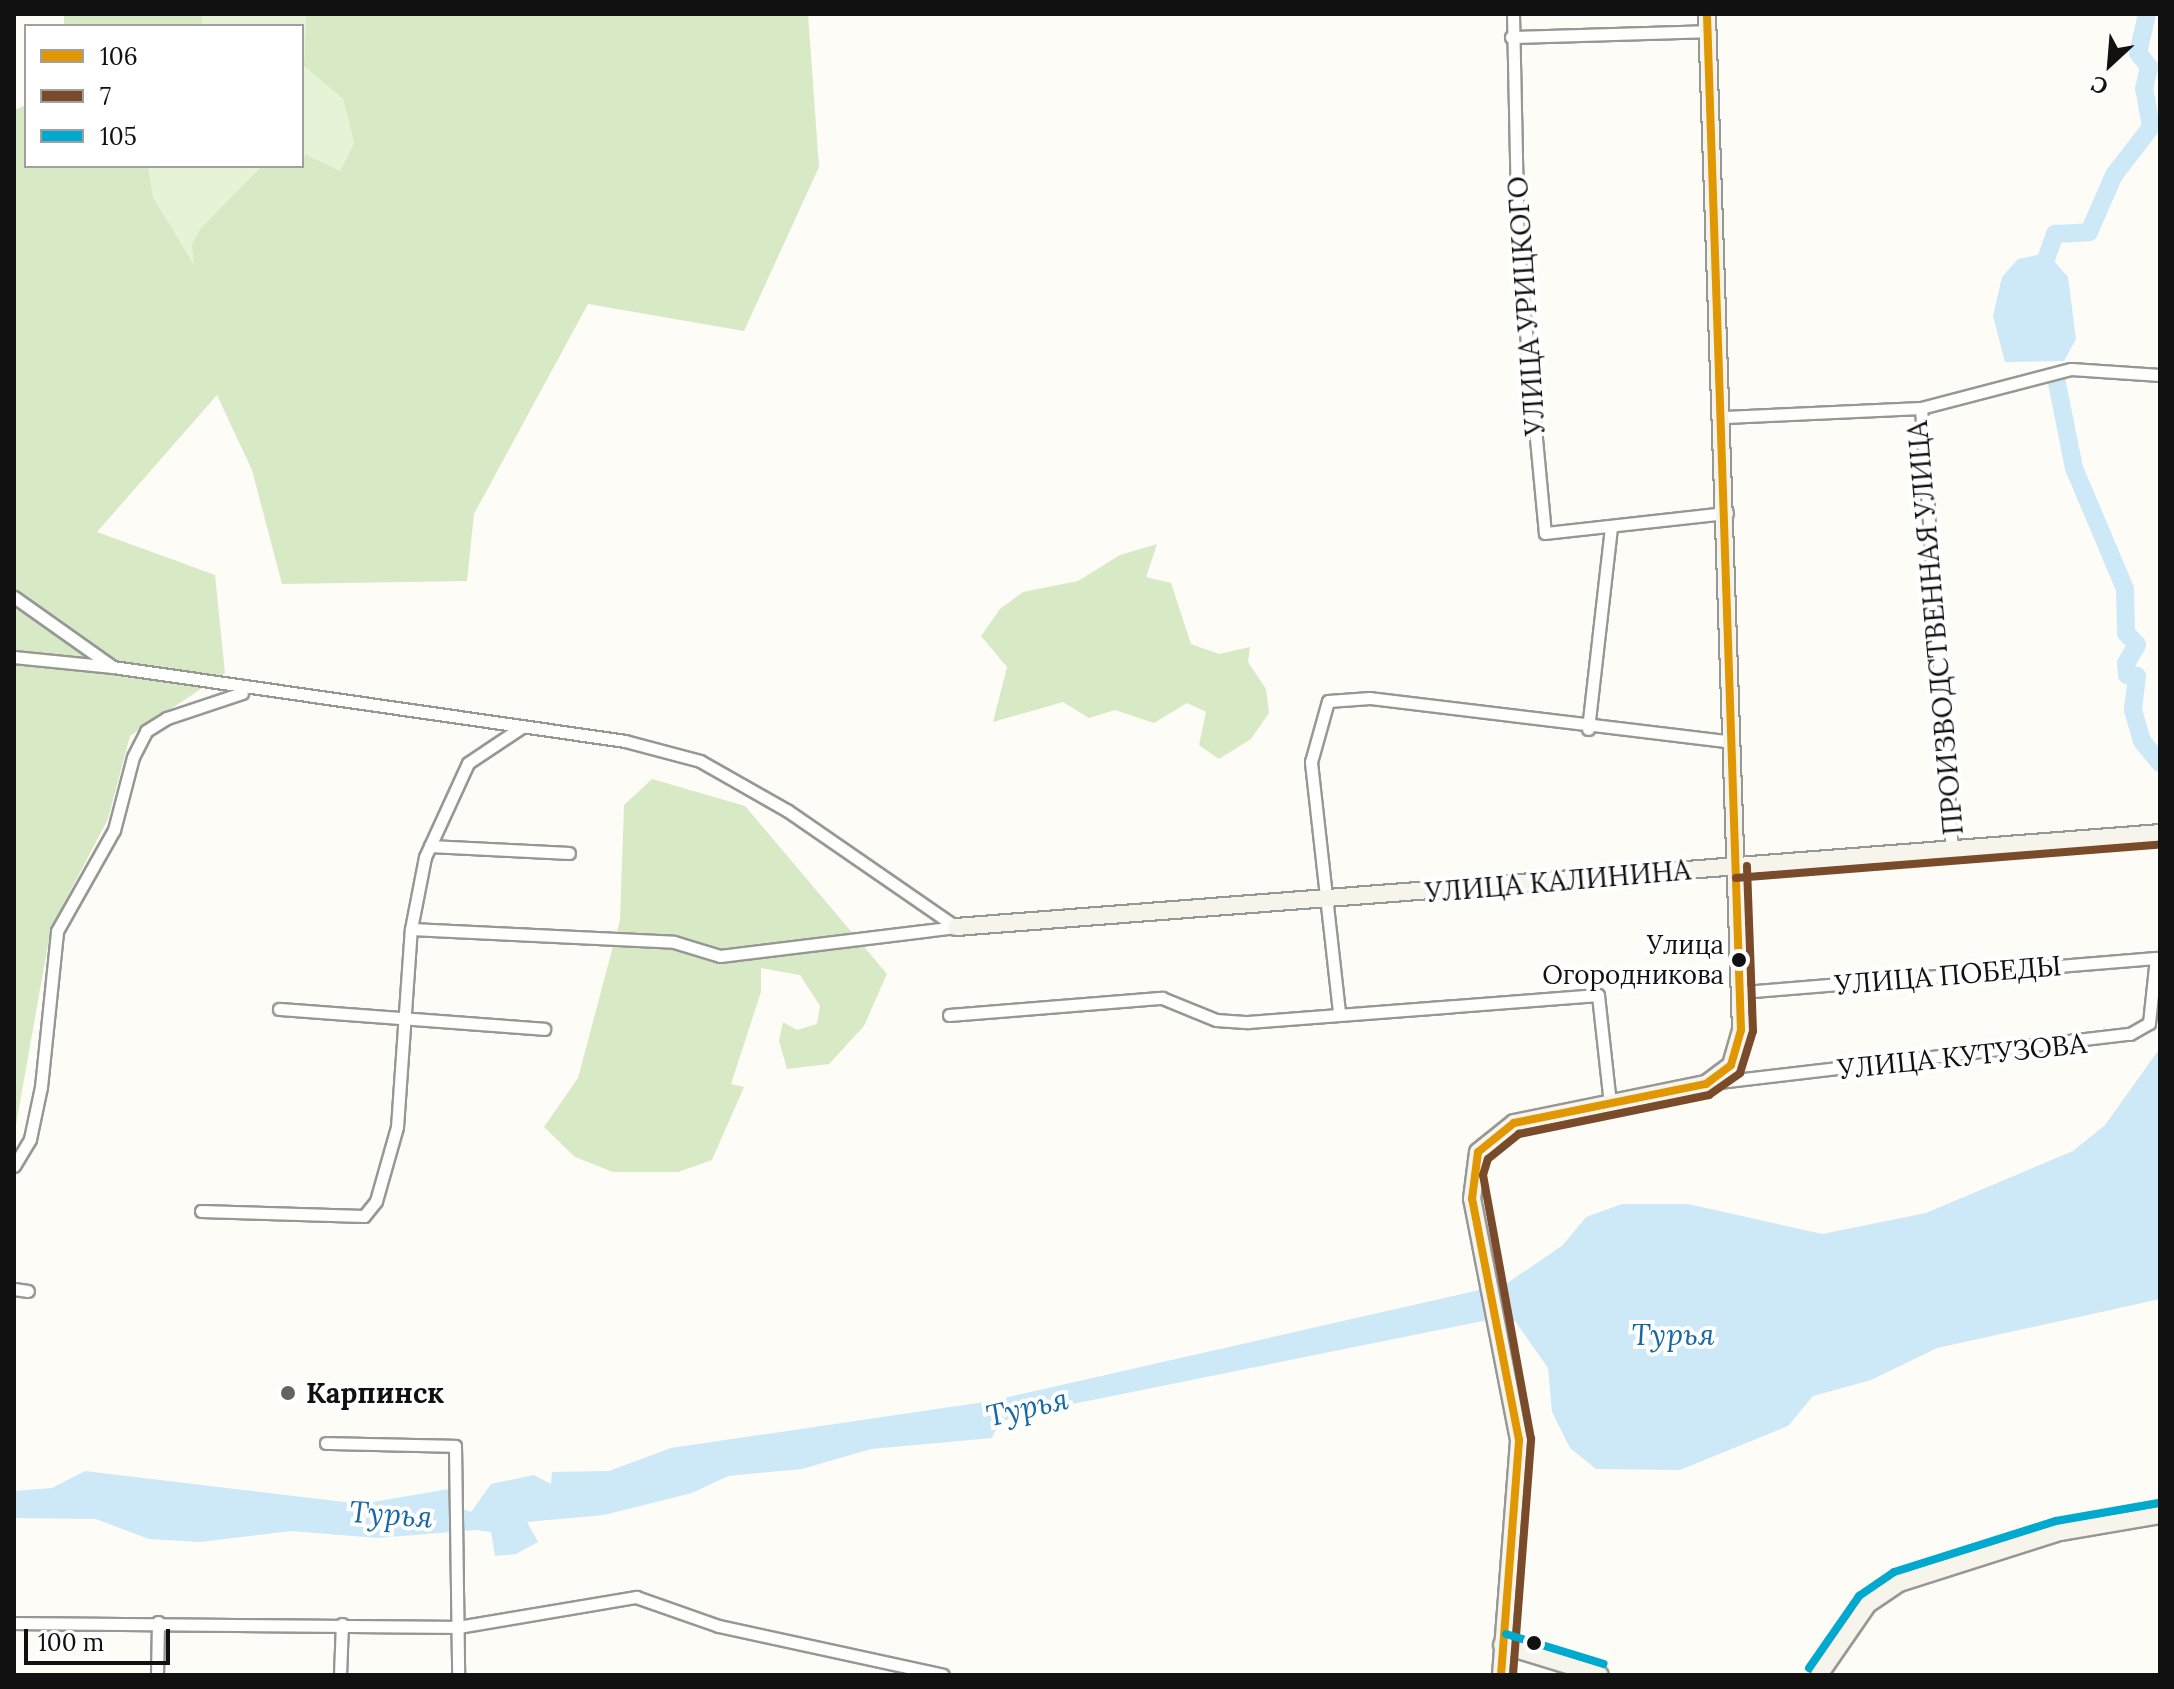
<!DOCTYPE html>
<meta charset="utf-8">
<style>
body{margin:0}
#map{position:relative;width:2174px;height:1689px;overflow:hidden;background:#fdfcf7;font-family:Lora,serif}
div>[style]{position:absolute}
[style*='--x']{left:calc(var(--x)*1px);top:calc(var(--y)*1px);width:calc(var(--w)*1px);rotate:calc(var(--a)*1deg)}
.green>*{inset:0;background:#e7f3d7}
.forest>*{inset:0;background:#d8eac5;transform-origin:0 0}
.water>*{inset:0;background:#cde8f7}
.river>*{height:18px;margin:-9px;padding:0 9px;transform-origin:9px;border-radius:9px;background:#cde8f7}
.roads{filter:drop-shadow(2px 0 #979795) drop-shadow(-2px 0 #979795) drop-shadow(0 2px #979795) drop-shadow(0 -2px #979795)}
.street>*{height:11px;margin:-5.5px;padding:0 5.5px;transform-origin:5.5px;border-radius:5.5px;background:#fffffe}
.secondary>*{height:16px;margin:-8px;padding:0 8px;transform-origin:8px;border-radius:8px;background:#f6f4eb}
.bus-1>*{height:8px;margin:-4px;padding:0 4px;transform-origin:4px;border-radius:4px;background:#e09702}
.bus-2>*{height:8px;margin:-4px;padding:0 4px;transform-origin:4px;border-radius:4px;background:#7a4b2a}
.bus-3>*{height:8px;margin:-4px;padding:0 4px;transform-origin:4px;border-radius:4px;background:#00a9ce}
.dots>*{width:22px;height:22px;translate:-50% -50%;box-sizing:border-box;border:4px solid #fff;border-radius:50%}
span{translate:-50% -50%;white-space:nowrap;text-align:center;line-height:1.15;-webkit-text-stroke:8px #fff;paint-order:stroke}
.bus-label{font-size:26px;color:#111}
.right{translate:-100% -50%;text-align:right}
.street-label{font-size:28px;color:#111}
.poi-label{font-size:28px;color:#111;font-weight:700}
.left{translate:0 -50%;text-align:left}
.water-label{font-size:30px;color:#1768a6;font-style:italic}
.frame{position:absolute;inset:0;border:16px solid #111;pointer-events:none}
.legend{position:absolute;left:24px;top:24px;width:280px;height:144px;box-sizing:border-box;background:#fff;border:2px solid #a0a0a0;margin:0;padding:10px 14px;list-style:none;font-size:24px;color:#111}
.legend li{display:flex;align-items:center;gap:16px;height:40px}
.legend b{width:40px;border:2px solid #a0a0a0}
.north{position:absolute;left:2070px;top:24px;width:80px;height:80px;-webkit-text-stroke:6px #fff;paint-order:stroke;rotate:206deg;font-size:22px;font-weight:700;line-height:32px;text-align:center;color:#111}
.north::after{content:'';display:block;margin:auto;width:28px;height:36px;background:#111;clip-path:polygon(50% 0,100% 100%,50% 72%,0 100%)}
.scale{position:absolute;left:24px;top:1629px;width:146px;height:36px;box-sizing:border-box;border:4px solid #111;border-top:0;padding-left:10px;font-size:24px;line-height:28px;white-space:nowrap;color:#111;-webkit-text-stroke:6px #fff;paint-order:stroke}
</style>
<div id="map">
<div class="green">
<i style="clip-path:polygon(202px 14px,306px 14px,304px 66px,343px 99px,354px 143px,340px 171px,302px 154px,302px 26px,198px 26px)"></i>
<i style="clip-path:polygon(148px 166px,262px 166px,195px 268px,153px 197px)"></i>
</div>
<div class="forest">
<i style="left:64px;top:14px;width:138px;height:13px"></i>
<i style="clip-path:polygon(306px 14px,808px 14px,819px 167px,744px 331px,588px 304px,474px 514px,467px 581px,282px 584px,252px 470px,217px 395px,97px 532px,215px 575px,225px 673px,130px 736px,108px 819px,51px 928px,14px 1136px,14px 110px,26px 105px,26px 166px,148px 166px,153px 197px,194px 265px,192px 244px,201px 228px,262px 166px,302px 166px,305px 154px,340px 171px,354px 143px,343px 99px,304px 66px)"></i>
<i style="clip-path:polygon(1157px 544px,1146px 577px,1171px 583px,1191px 644px,1219px 654px,1250px 647px,1248px 662px,1266px 689px,1269px 713px,1251px 739px,1219px 759px,1199px 745px,1206px 712px,1187px 703px,1154px 723px,1115px 710px,1089px 718px,1063px 702px,993px 722px,1007px 667px,981px 636px,1000px 609px,1023px 592px,1078px 581px,1120px 555px)"></i>
<i style="clip-path:polygon(652px 779px,745px 806px,887px 974px,864px 1026px,829px 1064px,787px 1069px,779px 1041px,783px 1022px,797px 1030px,817px 1024px,820px 1006px,800px 975px,761px 968px,761px 992px,731px 1084px,744px 1087px,712px 1160px,678px 1172px,613px 1172px,575px 1157px,544px 1127px,578px 1078px,620px 920px,624px 805px)"></i>
</div>
<div class="water">
<i style="clip-path:polygon(2047px 253px,2068px 277px,2076px 339px,2064px 361px,2005px 362px,1993px 316px,2002px 277px,2018px 259px)"></i>
<i style="clip-path:polygon(2160px 1048px,2160px 1299px,1937px 1348px,1871px 1380px,1813px 1396px,1788px 1426px,1680px 1470px,1596px 1469px,1570px 1448px,1552px 1412px,1548px 1368px,1515px 1321px,1503px 1317px,1018px 1415px,999px 1423px,992px 1438px,871px 1449px,802px 1469px,728px 1476px,692px 1493px,604px 1515px,527px 1522px,538px 1542px,516px 1554px,495px 1556px,491px 1532px,475px 1530px,378px 1538px,291px 1531px,200px 1542px,149px 1539px,96px 1519px,14px 1518px,14px 1491px,52px 1488px,85px 1471px,361px 1504px,449px 1489px,450px 1504px,471px 1512px,491px 1484px,534px 1475px,551px 1484px,552px 1472px,609px 1471px,671px 1448px,991px 1401px,1506px 1284px,1563px 1245px,1586px 1217px,1622px 1204px,1688px 1204px,1822px 1234px,1926px 1213px,2073px 1151px,2105px 1125px)"></i>
</div>
<div class="river">
<i style="--x:2040;--y:276;--w:45;--a:-70.3"></i>
<i style="--x:2055;--y:234;--w:34;--a:-3"></i>
<i style="--x:2089;--y:232;--w:62;--a:-66.3"></i>
<i style="--x:2114;--y:175;--w:61;--a:-52.4"></i>
<i style="--x:2151;--y:127;--w:39;--a:-100"></i>
<i style="--x:2144;--y:89;--w:23;--a:-77"></i>
<i style="--x:2149;--y:67;--w:18;--a:-128"></i>
<i style="--x:2138;--y:53;--w:40;--a:-77"></i>
<i style="--x:2056;--y:378;--w:92;--a:78.7"></i>
<i style="--x:2074;--y:468;--w:131;--a:67.1"></i>
<i style="--x:2125;--y:589;--w:44;--a:88.7"></i>
<i style="--x:2126;--y:633;--w:16;--a:47"></i>
<i style="--x:2137;--y:645;--w:21;--a:121"></i>
<i style="--x:2126;--y:663;--w:12;--a:85"></i>
<i style="--x:2127;--y:675;--w:10;--a:6"></i>
<i style="--x:2137;--y:676;--w:34;--a:97"></i>
<i style="--x:2133;--y:710;--w:32;--a:74"></i>
<i style="--x:2142;--y:741;--w:28;--a:51"></i>
</div>
<div class="roads">
<div class="street">
<i style="--x:1513;--y:14;--w:234;--a:88.8"></i>
<i style="--x:1518;--y:248;--w:286;--a:84.6"></i>
<i style="--x:1545;--y:533;--w:183;--a:-6.3"></i>
<i style="--x:1511;--y:37;--w:197;--a:-1.7"></i>
<i style="--x:1921;--y:408;--w:155;--a:-14.6"></i>
<i style="--x:2071;--y:369;--w:89;--a:3.9"></i>
<i style="--x:1725;--y:417;--w:196;--a:-2.6"></i>
<i style="--x:1921;--y:408;--w:441;--a:86"></i>
<i style="--x:14;--y:597;--w:121;--a:35.3"></i>
<i style="--x:113;--y:667;--w:517;--a:8.22"></i>
<i style="--x:625;--y:741;--w:78;--a:14.9"></i>
<i style="--x:700;--y:761;--w:101;--a:29.6"></i>
<i style="--x:788;--y:811;--w:204;--a:34.6"></i>
<i style="--x:14;--y:657;--w:99;--a:5.8"></i>
<i style="--x:1588;--y:729;--w:203;--a:-83.5"></i>
<i style="--x:430;--y:846;--w:139;--a:2.9"></i>
<i style="--x:411;--y:929;--w:263;--a:2.8"></i>
<i style="--x:674;--y:942;--w:48;--a:16.9"></i>
<i style="--x:720;--y:956;--w:237;--a:-7"></i>
<i style="--x:279;--y:1009;--w:266;--a:4.3"></i>
<i style="--x:1339;--y:1012;--w:252;--a:-96.4"></i>
<i style="--x:1311;--y:762;--w:63;--a:-74.4"></i>
<i style="--x:1328;--y:701;--w:42;--a:-4.1"></i>
<i style="--x:1370;--y:698;--w:365;--a:6.9"></i>
<i style="--x:949;--y:1015;--w:214;--a:-4.6"></i>
<i style="--x:1162;--y:998;--w:58;--a:22.2"></i>
<i style="--x:1216;--y:1020;--w:32;--a:4"></i>
<i style="--x:1248;--y:1022;--w:351;--a:-4.4"></i>
<i style="--x:1598;--y:995;--w:109;--a:83.7"></i>
<i style="--x:1710;--y:1083;--w:423;--a:-6.7"></i>
<i style="--x:2130;--y:1034;--w:22;--a:-30"></i>
<i style="--x:2149;--y:1023;--w:65;--a:-83.9"></i>
<i style="--x:2156;--y:958;--w:417;--a:175.3"></i>
<i style="--x:14;--y:1166;--w:31;--a:-59"></i>
<i style="--x:30;--y:1139;--w:53;--a:-78.1"></i>
<i style="--x:41;--y:1087;--w:157;--a:-84.1"></i>
<i style="--x:57;--y:931;--w:116;--a:-60.6"></i>
<i style="--x:114;--y:830;--w:75;--a:-75.4"></i>
<i style="--x:133;--y:757;--w:29;--a:-63"></i>
<i style="--x:146;--y:731;--w:25;--a:-32"></i>
<i style="--x:167;--y:718;--w:79;--a:-18.4"></i>
<i style="--x:201;--y:1211;--w:163;--a:1.8"></i>
<i style="--x:364;--y:1216;--w:19;--a:-51"></i>
<i style="--x:376;--y:1201;--w:77;--a:-74.2"></i>
<i style="--x:397;--y:1127;--w:198;--a:-86"></i>
<i style="--x:411;--y:929;--w:73;--a:-79"></i>
<i style="--x:425;--y:857;--w:103;--a:-65.4"></i>
<i style="--x:468;--y:763;--w:65;--a:-33.7"></i>
<i style="--x:14;--y:1289;--w:14;--a:8"></i>
<i style="--x:326;--y:1443;--w:129;--a:1.3"></i>
<i style="--x:455;--y:1446;--w:229;--a:89.2"></i>
<i style="--x:14;--y:1623;--w:444;--a:0.5"></i>
<i style="--x:458;--y:1627;--w:181;--a:-9.6"></i>
<i style="--x:636;--y:1597;--w:88;--a:19.3"></i>
<i style="--x:719;--y:1626;--w:229;--a:12.3"></i>
<i style="--x:157;--y:1675;--w:53;--a:-88.9"></i>
<i style="--x:340;--y:1675;--w:51;--a:-87.8"></i>
</div>
<div class="secondary">
<i style="--x:956;--y:927;--w:1208;--a:-4.46"></i>
<i style="--x:1502;--y:1645;--w:102;--a:17"></i>
<i style="--x:1501;--y:1675;--w:236;--a:-85.6"></i>
<i style="--x:1519;--y:1440;--w:246;--a:-101"></i>
<i style="--x:1472;--y:1199;--w:47;--a:-82.7"></i>
<i style="--x:1478;--y:1152;--w:46;--a:-38.9"></i>
<i style="--x:1514;--y:1123;--w:196;--a:-11.5"></i>
<i style="--x:1706;--y:1084;--w:31;--a:-37"></i>
<i style="--x:1731;--y:1065;--w:36;--a:-74"></i>
<i style="--x:1741;--y:1030;--w:1017;--a:-91.92"></i>
<i style="--x:1819;--y:1675;--w:86;--a:-55.4"></i>
<i style="--x:1868;--y:1604;--w:37;--a:-34"></i>
<i style="--x:1899;--y:1583;--w:169;--a:-17.6"></i>
<i style="--x:2060;--y:1532;--w:101;--a:-9.6"></i>
</div>
</div>
<div class="bus-1">
<i style="--x:1501;--y:1675;--w:236;--a:-85.6"></i>
<i style="--x:1519;--y:1440;--w:246;--a:-101"></i>
<i style="--x:1472;--y:1199;--w:47;--a:-82.7"></i>
<i style="--x:1478;--y:1152;--w:46;--a:-38.9"></i>
<i style="--x:1514;--y:1123;--w:196;--a:-11.5"></i>
<i style="--x:1706;--y:1084;--w:31;--a:-37"></i>
<i style="--x:1731;--y:1065;--w:36;--a:-74"></i>
<i style="--x:1741;--y:1030;--w:1017;--a:-91.92"></i>
</div>
<div class="bus-2">
<i style="--x:1736;--y:878;--w:425;--a:-4.5"></i>
<i style="--x:1513;--y:1675;--w:237;--a:-85.6"></i>
<i style="--x:1531;--y:1439;--w:268;--a:-100.3"></i>
<i style="--x:1483;--y:1175;--w:17;--a:-73"></i>
<i style="--x:1488;--y:1159;--w:40;--a:-39"></i>
<i style="--x:1519;--y:1134;--w:194;--a:-11.6"></i>
<i style="--x:1709;--y:1095;--w:38;--a:-35"></i>
<i style="--x:1740;--y:1073;--w:44;--a:-72.8"></i>
<i style="--x:1753;--y:1031;--w:165;--a:-92.1"></i>
</div>
<div class="bus-3">
<i style="--x:1506;--y:1634;--w:102;--a:17"></i>
<i style="--x:1809;--y:1668;--w:88;--a:-55.2"></i>
<i style="--x:1859;--y:1596;--w:42;--a:-34.4"></i>
<i style="--x:1894;--y:1572;--w:170;--a:-17.5"></i>
<i style="--x:2056;--y:1521;--w:104;--a:-10"></i>
</div>
<div class="dots">
<i style="left:1739px;top:960px;background:#111"></i>
<i style="left:288px;top:1393px;background:#646362"></i>
<i style="left:1534px;top:1643px;background:#111"></i>
</div>
<div class="bus-label">
<span class="right" style="left:1724px;top:960px">Улица<br>Огородникова</span>
</div>
<div class="street-label">
<span style="left:1526px;top:306px;rotate:-94deg">УЛИЦА УРИЦКОГО</span>
<span style="left:1935px;top:628px;rotate:-95deg">ПРОИЗВОДСТВЕННАЯ УЛИЦА</span>
<span style="left:1558px;top:881px;rotate:-5deg">УЛИЦА КАЛИНИНА</span>
<span style="left:1948px;top:975px;rotate:-5deg">УЛИЦА ПОБЕДЫ</span>
<span style="left:1962px;top:1056px;rotate:-6deg">УЛИЦА КУТУЗОВА</span>
</div>
<div class="poi-label">
<span class="left" style="left:306px;top:1393px">Карпинск</span>
</div>
<div class="water-label">
<span style="left:1673px;top:1334px">Турья</span>
<span style="left:1027px;top:1407px;rotate:-13deg">Турья</span>
<span style="left:391px;top:1514px;rotate:4deg">Турья</span>
</div>
<div class="frame"></div>
<ul class="legend">
<li><b style="height:10px;background:#e09702"></b>106</li>
<li><b style="height:10px;background:#7a4b2a"></b>7</li>
<li><b style="height:10px;background:#00a9ce"></b>105</li>
</ul>
<div class="north">С</div>
<div class="scale">100 m</div>
</div>
